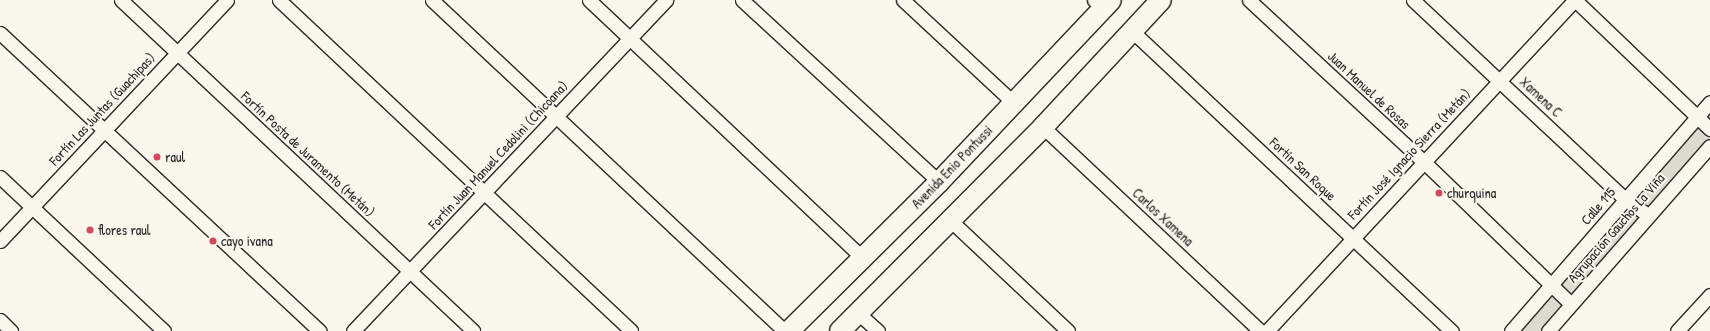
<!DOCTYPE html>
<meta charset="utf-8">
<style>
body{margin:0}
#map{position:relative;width:1710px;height:331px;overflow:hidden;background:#fbf7ec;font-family:"Patrick Hand",sans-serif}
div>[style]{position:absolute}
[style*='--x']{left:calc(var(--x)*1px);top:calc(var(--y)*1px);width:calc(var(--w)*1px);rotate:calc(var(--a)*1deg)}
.green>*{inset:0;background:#dddad0}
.roads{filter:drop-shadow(1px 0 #2b2b2b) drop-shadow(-1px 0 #2b2b2b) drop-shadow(0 1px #2b2b2b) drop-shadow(0 -1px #2b2b2b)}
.minor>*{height:13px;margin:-6.5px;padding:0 6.5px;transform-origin:6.5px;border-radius:6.5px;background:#fbf7ec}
.primary>*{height:20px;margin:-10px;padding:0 10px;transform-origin:10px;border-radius:10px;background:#fbf7ec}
.dots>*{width:11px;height:11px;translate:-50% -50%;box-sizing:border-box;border:2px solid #fbf7ec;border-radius:50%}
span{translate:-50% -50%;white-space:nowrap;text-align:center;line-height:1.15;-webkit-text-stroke:4px #fbf7ec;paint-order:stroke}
.street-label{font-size:14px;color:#2b2b2b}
.poi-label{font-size:14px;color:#2b2b2b}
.left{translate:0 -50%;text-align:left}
</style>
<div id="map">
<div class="green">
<i style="clip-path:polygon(1710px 104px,1710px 142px,1546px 331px,1513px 331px)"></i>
</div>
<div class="roads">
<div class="minor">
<i style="--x:121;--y:0;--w:483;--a:43.2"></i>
<i style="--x:279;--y:0;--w:483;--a:43.2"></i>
<i style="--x:432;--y:0;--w:483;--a:43.2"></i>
<i style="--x:589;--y:0;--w:375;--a:43.3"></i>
<i style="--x:742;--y:0;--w:268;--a:42.7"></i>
<i style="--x:903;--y:0;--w:151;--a:42.9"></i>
<i style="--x:1094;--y:0;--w:12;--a:42"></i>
<i style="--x:1249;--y:0;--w:238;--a:42.8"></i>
<i style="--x:1424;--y:162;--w:204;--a:44"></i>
<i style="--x:1413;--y:0;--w:291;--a:43.2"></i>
<i style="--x:1625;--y:199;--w:28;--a:35"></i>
<i style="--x:1575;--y:0;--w:187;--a:43.7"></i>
<i style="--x:1132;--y:31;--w:439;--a:43.2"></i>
<i style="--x:0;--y:33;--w:437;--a:43"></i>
<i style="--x:1043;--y:127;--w:298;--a:43.2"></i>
<i style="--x:0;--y:177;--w:225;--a:43.2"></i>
<i style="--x:950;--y:220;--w:162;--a:43.2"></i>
<i style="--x:0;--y:241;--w:331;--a:-46.7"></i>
<i style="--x:858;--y:313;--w:27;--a:42"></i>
<i style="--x:0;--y:320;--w:16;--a:45"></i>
<i style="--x:353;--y:331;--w:456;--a:-46.6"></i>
<i style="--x:1267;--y:331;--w:452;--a:-47.1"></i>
<i style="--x:1511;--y:331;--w:303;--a:-49"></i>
<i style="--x:1548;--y:331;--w:246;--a:-48.8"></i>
<i style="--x:1677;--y:331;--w:49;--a:-47.5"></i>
</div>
<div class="primary">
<i style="--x:789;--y:331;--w:211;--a:-44.8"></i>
<i style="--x:939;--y:182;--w:250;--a:-46.6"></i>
<i style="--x:840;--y:331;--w:288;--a:-45.1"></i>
<i style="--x:1043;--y:127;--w:173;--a:-47.1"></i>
</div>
</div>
<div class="dots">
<i style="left:157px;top:157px;background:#d1495b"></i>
<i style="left:1439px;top:193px;background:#d1495b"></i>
<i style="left:90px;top:230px;background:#d1495b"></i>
<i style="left:213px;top:241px;background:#d1495b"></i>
</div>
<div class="street-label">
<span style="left:1369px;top:90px;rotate:43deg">Juan Manuel de Rosas</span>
<span style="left:1541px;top:97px;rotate:43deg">Xamena C</span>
<span style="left:102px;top:109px;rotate:-47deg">Fortín Las Juntas (Guachipas)</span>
<span style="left:308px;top:154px;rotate:43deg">Fortín Posta de Juramento (Metán)</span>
<span style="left:1409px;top:154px;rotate:-47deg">Fortín José Ignacio Sierra (Metán)</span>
<span style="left:498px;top:155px;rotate:-47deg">Fortín Juan Manuel Cedolini (Chicoana)</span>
<span style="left:952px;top:167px;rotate:-46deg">Avenida Enio Pontussi</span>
<span style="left:1303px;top:169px;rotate:43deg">Fortín San Roque</span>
<span style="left:1598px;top:206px;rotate:-49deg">Calle 115</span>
<span style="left:1163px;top:217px;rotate:43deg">Carlos Xamena</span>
<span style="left:1616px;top:228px;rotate:-49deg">Agrupación Gauchos La Viña</span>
</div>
<div class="poi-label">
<span class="left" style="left:165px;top:157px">raul</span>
<span class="left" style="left:1447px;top:193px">churquina</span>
<span class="left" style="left:98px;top:230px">flores raul</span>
<span class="left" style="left:221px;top:241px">cayo ivana</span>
</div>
</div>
